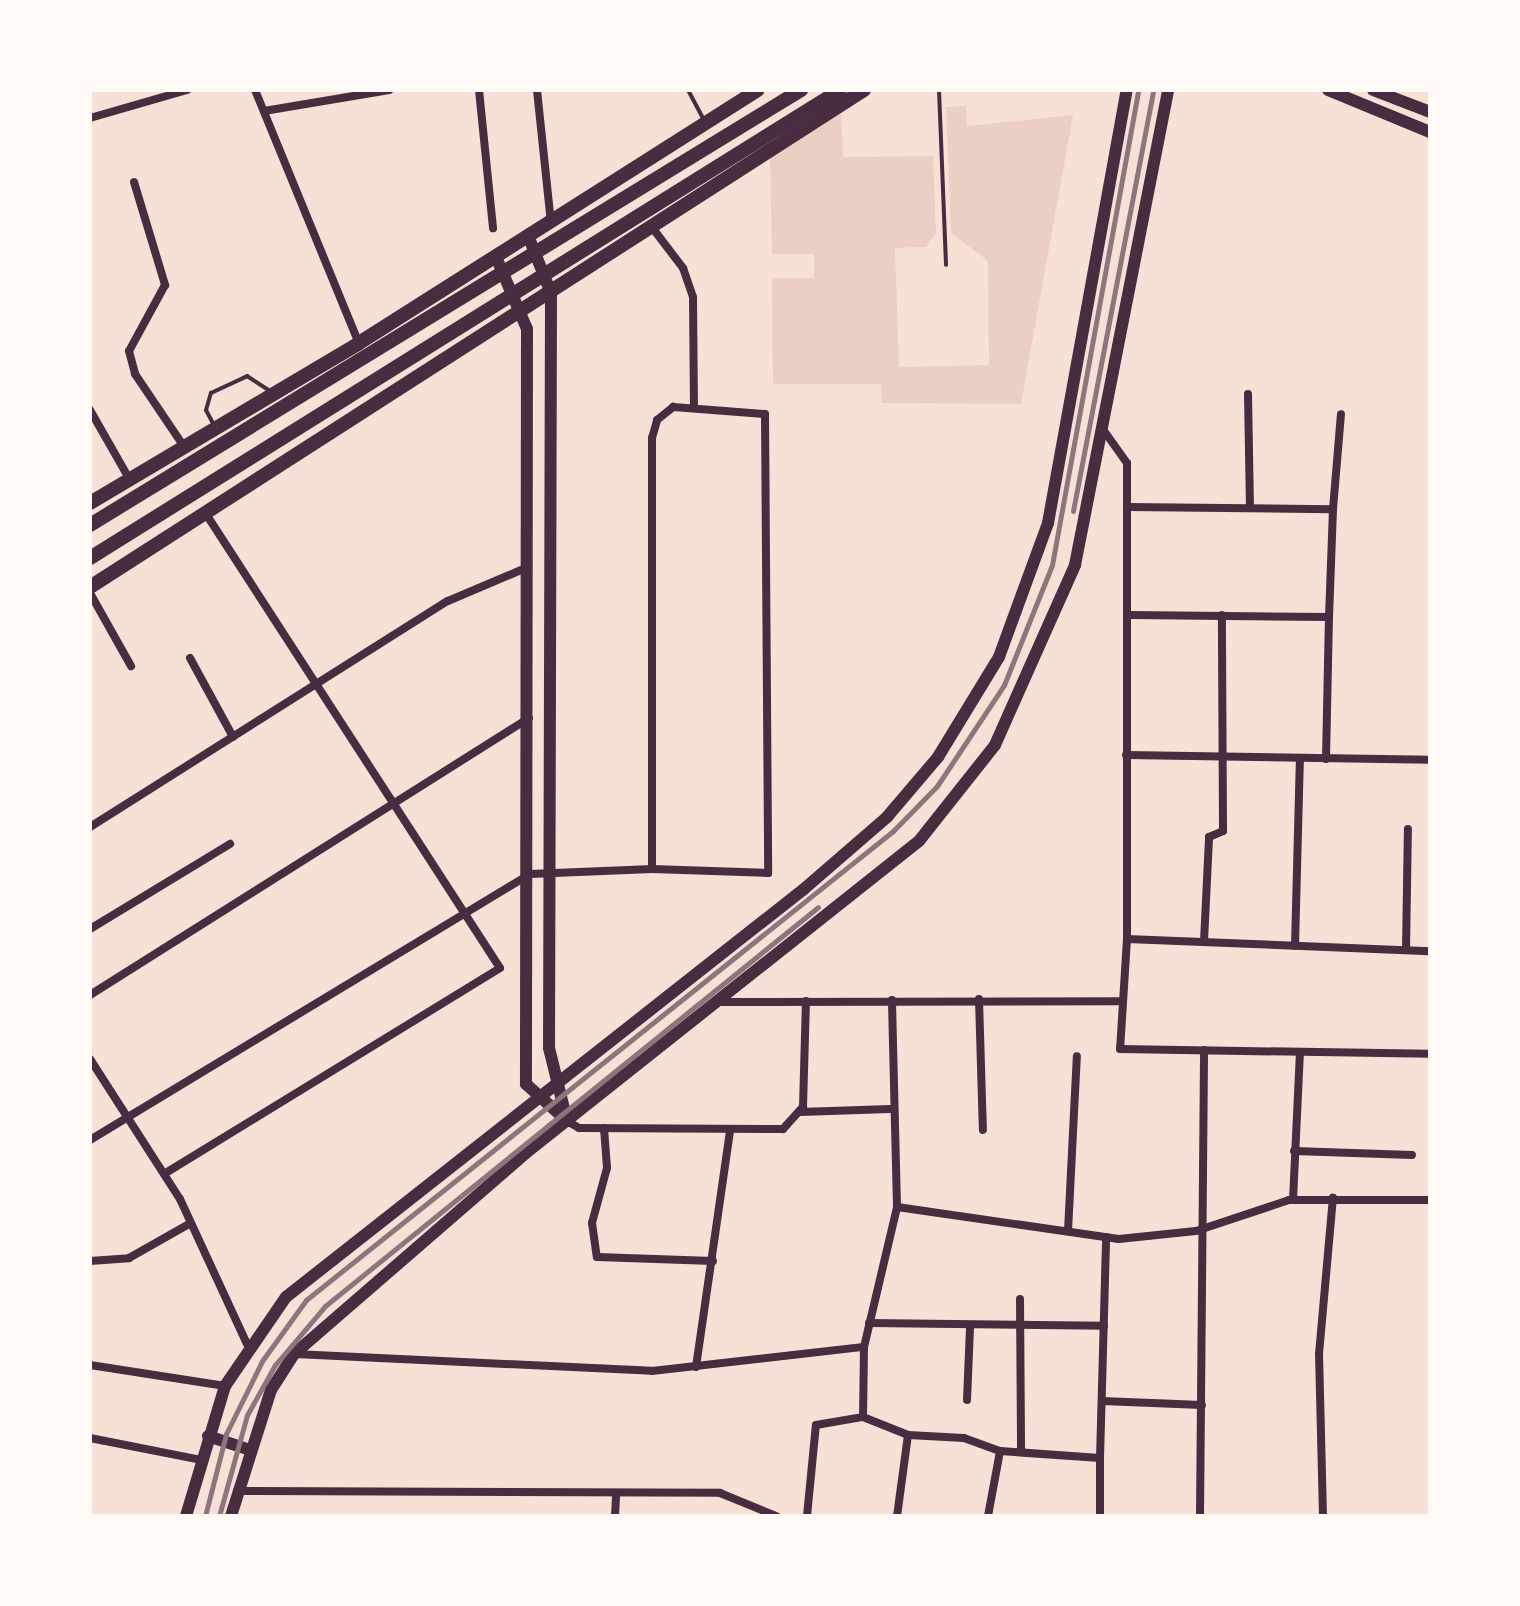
<!DOCTYPE html>
<style>
body{margin:0}
#map{position:relative;width:1520px;height:1606px;overflow:hidden;background:#f7e1d7;font-family:Merriweather,serif}
div>[style]{position:absolute}
[style*='--x']{left:calc(var(--x)*1px);top:calc(var(--y)*1px);width:calc(var(--w)*1px);rotate:calc(var(--a)*1deg)}
.green>*{inset:0;background:#ebcfc5}
.service>*{height:4px;margin:-2px;padding:0 2px;transform-origin:2px;border-radius:2px;background:#4a2c40}
.minor>*{height:8px;margin:-4px;padding:0 4px;transform-origin:4px;border-radius:4px;background:#4a2c40}
.secondary>*{height:12px;margin:-6px;padding:0 6px;transform-origin:6px;border-radius:6px;background:#4a2c40}
.trunk>*{height:14px;margin:-7px;padding:0 7px;transform-origin:7px;border-radius:7px;background:#4a2c40}
.rail>*{height:5px;margin:-2.5px;padding:0 2.5px;transform-origin:2.5px;border-radius:2.5px;background:#8f747c}
span{translate:-50% -50%;white-space:nowrap;text-align:center;line-height:1.15;-webkit-text-stroke:8px #fffaf5;paint-order:stroke}
.frame{position:absolute;inset:0;border:92px solid #fffaf5;pointer-events:none}
</style>
<div id="map">
<div class="green">
<i style="clip-path:polygon(966px 106px,967px 126px,1073px 115px,1021px 404px,882px 403px,881px 384px,773px 384px,772px 278px,814px 278px,814px 254px,772px 254px,770px 156px,841px 110px,843px 157px,933px 156px,936px 233px,926px 247px,895px 248px,899px 367px,989px 365px,988px 261px,951px 233px,946px 107px)"></i>
</div>
<div class="service">
<i style="--x:688;--y:90;--w:32;--a:62"></i>
<i style="--x:939;--y:90;--w:175;--a:87.7"></i>
<i style="--x:215;--y:427;--w:19;--a:-118"></i>
<i style="--x:206;--y:410;--w:18;--a:-74"></i>
<i style="--x:211;--y:393;--w:40;--a:-25"></i>
<i style="--x:247;--y:376;--w:27;--a:33"></i>
</div>
<div class="minor">
<i style="--x:255;--y:90;--w:274;--a:67.7"></i>
<i style="--x:479;--y:90;--w:139;--a:84.2"></i>
<i style="--x:537;--y:90;--w:134;--a:84"></i>
<i style="--x:264;--y:111;--w:127;--a:-9.5"></i>
<i style="--x:90;--y:118;--w:101;--a:-16.1"></i>
<i style="--x:134;--y:182;--w:108;--a:73.2"></i>
<i style="--x:165;--y:285;--w:75;--a:118.6"></i>
<i style="--x:129;--y:351;--w:24;--a:75"></i>
<i style="--x:135;--y:374;--w:89;--a:56"></i>
<i style="--x:651;--y:226;--w:53;--a:52.7"></i>
<i style="--x:683;--y:268;--w:31;--a:71"></i>
<i style="--x:693;--y:297;--w:110;--a:89.5"></i>
<i style="--x:1248;--y:394;--w:111;--a:89"></i>
<i style="--x:90;--y:410;--w:81;--a:60.3"></i>
<i style="--x:1102;--y:428;--w:43;--a:54.5"></i>
<i style="--x:1127;--y:463;--w:476;--a:90"></i>
<i style="--x:1127;--y:939;--w:110;--a:93.6"></i>
<i style="--x:1120;--y:1049;--w:310;--a:0.9"></i>
<i style="--x:1128;--y:507;--w:205;--a:0.6"></i>
<i style="--x:1333;--y:509;--w:108;--a:92.1"></i>
<i style="--x:1329;--y:617;--w:199;--a:-179.4"></i>
<i style="--x:1333;--y:509;--w:95;--a:-85.2"></i>
<i style="--x:90;--y:593;--w:84;--a:60.7"></i>
<i style="--x:190;--y:658;--w:90;--a:61.4"></i>
<i style="--x:1126;--y:755;--w:304;--a:0.9"></i>
<i style="--x:1326;--y:759;--w:142;--a:-88.8"></i>
<i style="--x:90;--y:827;--w:423;--a:-32.3"></i>
<i style="--x:448;--y:601;--w:87;--a:-23"></i>
<i style="--x:90;--y:929;--w:164;--a:-31.3"></i>
<i style="--x:1127;--y:939;--w:303;--a:2.3"></i>
<i style="--x:1204;--y:941;--w:104;--a:-87.2"></i>
<i style="--x:1209;--y:837;--w:15;--a:-23"></i>
<i style="--x:1223;--y:831;--w:216;--a:-90.3"></i>
<i style="--x:1295;--y:946;--w:187;--a:-88.5"></i>
<i style="--x:1406;--y:950;--w:121;--a:-89.1"></i>
<i style="--x:90;--y:995;--w:519;--a:-32.25"></i>
<i style="--x:979;--y:999;--w:131;--a:88.3"></i>
<i style="--x:720;--y:1002;--w:401;--a:-0.1"></i>
<i style="--x:90;--y:1059;--w:166;--a:57.3"></i>
<i style="--x:180;--y:1199;--w:160;--a:65.2"></i>
<i style="--x:800;--y:1112;--w:90;--a:-1.9"></i>
<i style="--x:567;--y:1121;--w:14;--a:30"></i>
<i style="--x:579;--y:1128;--w:204;--a:0.3"></i>
<i style="--x:783;--y:1129;--w:30;--a:-48"></i>
<i style="--x:803;--y:1107;--w:106;--a:-88.4"></i>
<i style="--x:604;--y:1128;--w:40;--a:85.7"></i>
<i style="--x:607;--y:1168;--w:57;--a:105.3"></i>
<i style="--x:592;--y:1223;--w:34;--a:82"></i>
<i style="--x:597;--y:1257;--w:116;--a:2"></i>
<i style="--x:90;--y:1140;--w:514;--a:-31.15"></i>
<i style="--x:530;--y:874;--w:122;--a:-2.3"></i>
<i style="--x:652;--y:869;--w:431;--a:-90"></i>
<i style="--x:652;--y:438;--w:19;--a:-74"></i>
<i style="--x:657;--y:420;--w:21;--a:-39"></i>
<i style="--x:673;--y:407;--w:92;--a:4.4"></i>
<i style="--x:765;--y:414;--w:459;--a:89.6"></i>
<i style="--x:768;--y:873;--w:116;--a:-178"></i>
<i style="--x:1294;--y:1151;--w:118;--a:1.9"></i>
<i style="--x:164;--y:1174;--w:394;--a:-31.5"></i>
<i style="--x:500;--y:968;--w:537;--a:-122.92"></i>
<i style="--x:1293;--y:1200;--w:148;--a:-87.3"></i>
<i style="--x:897;--y:1207;--w:224;--a:8.2"></i>
<i style="--x:1119;--y:1239;--w:77;--a:-5.9"></i>
<i style="--x:1196;--y:1231;--w:98;--a:-18.4"></i>
<i style="--x:1289;--y:1200;--w:141;--a:0"></i>
<i style="--x:1068;--y:1231;--w:175;--a:-87.1"></i>
<i style="--x:90;--y:1261;--w:39;--a:-4"></i>
<i style="--x:129;--y:1258;--w:67;--a:-29.6"></i>
<i style="--x:1020;--y:1299;--w:153;--a:89.6"></i>
<i style="--x:869;--y:1323;--w:235;--a:0.7"></i>
<i style="--x:864;--y:1347;--w:70;--a:90.8"></i>
<i style="--x:863;--y:1417;--w:48;--a:21.8"></i>
<i style="--x:908;--y:1435;--w:82;--a:97.7"></i>
<i style="--x:295;--y:1354;--w:357;--a:2.7"></i>
<i style="--x:652;--y:1371;--w:213;--a:-6.5"></i>
<i style="--x:864;--y:1347;--w:144;--a:-76.7"></i>
<i style="--x:897;--y:1207;--w:207;--a:-91.4"></i>
<i style="--x:90;--y:1365;--w:137;--a:8.8"></i>
<i style="--x:696;--y:1367;--w:239;--a:-81.8"></i>
<i style="--x:967;--y:1400;--w:73;--a:-87.6"></i>
<i style="--x:1102;--y:1401;--w:100;--a:2.3"></i>
<i style="--x:908;--y:1435;--w:56;--a:3.1"></i>
<i style="--x:964;--y:1438;--w:38;--a:20"></i>
<i style="--x:90;--y:1438;--w:113;--a:11.2"></i>
<i style="--x:1100;--y:1458;--w:58;--a:90"></i>
<i style="--x:237;--y:1491;--w:483;--a:0.2"></i>
<i style="--x:720;--y:1493;--w:61;--a:22.3"></i>
<i style="--x:615;--y:1516;--w:21;--a:-87"></i>
<i style="--x:807;--y:1516;--w:91;--a:-84.4"></i>
<i style="--x:816;--y:1425;--w:48;--a:-9.7"></i>
<i style="--x:988;--y:1516;--w:66;--a:-79.5"></i>
<i style="--x:1000;--y:1451;--w:100;--a:4"></i>
<i style="--x:1100;--y:1458;--w:221;--a:-88.4"></i>
<i style="--x:1200;--y:1516;--w:466;--a:-89.5"></i>
<i style="--x:1323;--y:1516;--w:162;--a:-91.4"></i>
<i style="--x:1319;--y:1354;--w:157;--a:-84.9"></i>
</div>
<div class="secondary">
<i style="--x:1328;--y:90;--w:110;--a:22.4"></i>
<i style="--x:1373;--y:90;--w:61;--a:21.1"></i>
<i style="--x:529;--y:238;--w:59;--a:68.2"></i>
<i style="--x:551;--y:293;--w:755;--a:90.15"></i>
<i style="--x:549;--y:1048;--w:75;--a:76.1"></i>
<i style="--x:496;--y:257;--w:78;--a:66.7"></i>
<i style="--x:527;--y:329;--w:755;--a:90.08"></i>
<i style="--x:526;--y:1084;--w:55;--a:42.1"></i>
<i style="--x:208;--y:1436;--w:44;--a:18.4"></i>
<i style="--x:186;--y:1516;--w:136;--a:-73.3"></i>
<i style="--x:225;--y:1386;--w:108;--a:-55.6"></i>
<i style="--x:286;--y:1297;--w:659;--a:-38.23"></i>
<i style="--x:804;--y:889;--w:110;--a:-40.9"></i>
<i style="--x:887;--y:817;--w:79;--a:-49.6"></i>
<i style="--x:938;--y:757;--w:117;--a:-58.6"></i>
<i style="--x:999;--y:657;--w:143;--a:-69.9"></i>
<i style="--x:1048;--y:523;--w:440;--a:-79.7"></i>
<i style="--x:231;--y:1516;--w:132;--a:-72.4"></i>
<i style="--x:271;--y:1390;--w:43;--a:-57.4"></i>
<i style="--x:294;--y:1354;--w:308;--a:-40.9"></i>
<i style="--x:527;--y:1152;--w:500;--a:-38.43"></i>
<i style="--x:919;--y:841;--w:122;--a:-51.6"></i>
<i style="--x:995;--y:745;--w:197;--a:-66"></i>
<i style="--x:1075;--y:565;--w:484;--a:-78.9"></i>
</div>
<div class="trunk">
<i style="--x:90;--y:503;--w:313;--a:-30.7"></i>
<i style="--x:359;--y:343;--w:472;--a:-32.4"></i>
<i style="--x:90;--y:525;--w:834;--a:-31.46"></i>
<i style="--x:90;--y:558;--w:884;--a:-31.96"></i>
<i style="--x:90;--y:587;--w:920;--a:-32.71"></i>
</div>
<div class="rail">
<i style="--x:1073;--y:511;--w:429;--a:-79.2"></i>
<i style="--x:205;--y:1516;--w:85;--a:-75.6"></i>
<i style="--x:226;--y:1434;--w:81;--a:-63.7"></i>
<i style="--x:262;--y:1361;--w:75;--a:-54.2"></i>
<i style="--x:306;--y:1300;--w:751;--a:-38.62"></i>
<i style="--x:893;--y:831;--w:63;--a:-45.6"></i>
<i style="--x:937;--y:786;--w:121;--a:-56.4"></i>
<i style="--x:1004;--y:685;--w:129;--a:-68.2"></i>
<i style="--x:1052;--y:565;--w:483;--a:-79.7"></i>
<i style="--x:219;--y:1516;--w:105;--a:-74.5"></i>
<i style="--x:247;--y:1415;--w:57;--a:-60.8"></i>
<i style="--x:275;--y:1365;--w:77;--a:-49.7"></i>
<i style="--x:325;--y:1306;--w:634;--a:-38.98"></i>
</div>
<div class="frame"></div>
</div>
